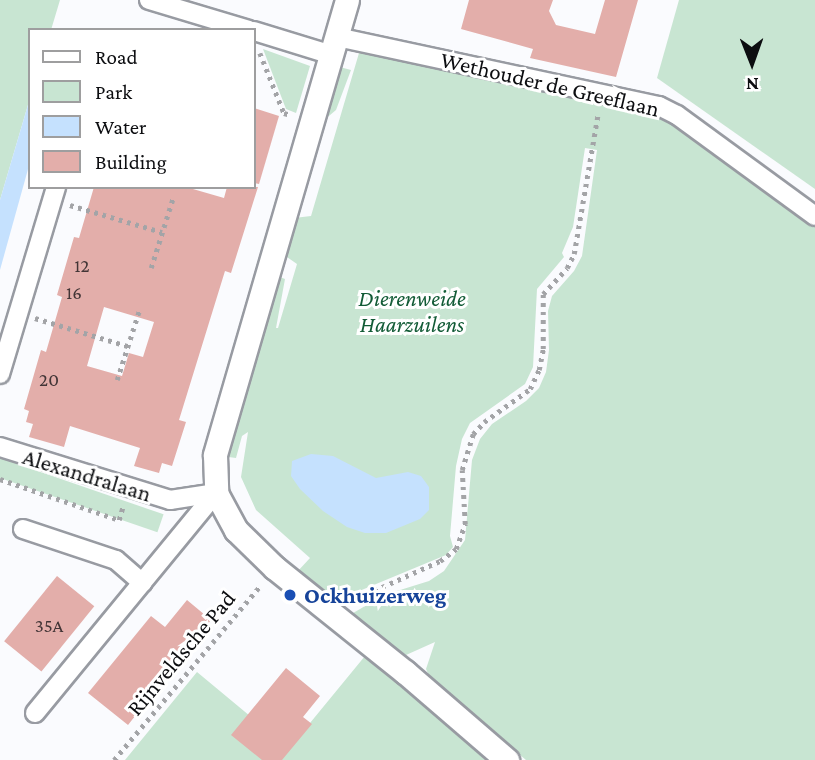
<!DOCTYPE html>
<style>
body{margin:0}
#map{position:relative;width:815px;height:760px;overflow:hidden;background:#fafbfe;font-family:"Crimson Pro",serif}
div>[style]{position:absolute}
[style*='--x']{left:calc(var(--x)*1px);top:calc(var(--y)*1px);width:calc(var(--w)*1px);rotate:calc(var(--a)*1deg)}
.green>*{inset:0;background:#c8e5d2;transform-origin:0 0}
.water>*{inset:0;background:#c5e1fe}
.building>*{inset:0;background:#e3aeaa;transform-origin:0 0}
.path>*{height:4.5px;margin-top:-2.25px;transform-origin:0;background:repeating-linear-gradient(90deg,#a3a4a7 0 3.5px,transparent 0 8.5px)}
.roads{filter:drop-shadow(2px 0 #989ba2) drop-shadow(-2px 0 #989ba2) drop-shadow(0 2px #989ba2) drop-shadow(0 -2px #989ba2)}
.minor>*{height:18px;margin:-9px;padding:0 9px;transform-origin:9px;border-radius:9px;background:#fff}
.tertiary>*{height:23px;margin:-11.5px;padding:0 11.5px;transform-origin:11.5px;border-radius:11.5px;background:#fff}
.dots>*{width:19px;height:19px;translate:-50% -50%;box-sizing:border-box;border:4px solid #fff;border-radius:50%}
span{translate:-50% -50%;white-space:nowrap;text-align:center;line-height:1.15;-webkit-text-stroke:6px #fff;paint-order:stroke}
.number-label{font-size:19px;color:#423536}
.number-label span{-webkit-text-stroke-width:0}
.street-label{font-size:23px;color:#0c0d10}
.park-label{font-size:23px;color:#125b36;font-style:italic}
.transit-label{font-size:23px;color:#164399;font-weight:700}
.left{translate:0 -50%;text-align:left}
.legend{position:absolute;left:28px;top:28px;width:228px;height:161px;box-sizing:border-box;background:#fff;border:2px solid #9e9e9f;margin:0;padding:9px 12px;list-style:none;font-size:21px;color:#0c0d10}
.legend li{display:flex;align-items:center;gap:14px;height:35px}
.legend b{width:35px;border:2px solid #9e9e9f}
.north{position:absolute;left:717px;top:28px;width:70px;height:70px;-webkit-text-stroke:5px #fff;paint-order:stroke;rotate:179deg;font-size:19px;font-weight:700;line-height:28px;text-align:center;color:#0c0d10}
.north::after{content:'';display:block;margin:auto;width:24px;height:32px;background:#0c0d10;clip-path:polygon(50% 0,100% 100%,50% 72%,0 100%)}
</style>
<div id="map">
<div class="green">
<i style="clip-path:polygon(0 0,60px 0,51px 30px,30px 30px,30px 98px,0 200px)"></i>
<i style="clip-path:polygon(679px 0,815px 0,815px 189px,657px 78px)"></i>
<i style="clip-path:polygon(263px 49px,310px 66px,296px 113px,286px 109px)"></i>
<i style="clip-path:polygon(359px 53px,654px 113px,815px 224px,815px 760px,526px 760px,431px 680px,426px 669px,435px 642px,406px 655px,348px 616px,384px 595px,429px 581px,444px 571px,465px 540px,472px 460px,480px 439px,492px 424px,526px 401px,539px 388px,546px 372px,549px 350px,548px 311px,552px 296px,574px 271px,582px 256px,597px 150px,585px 148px,573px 227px,562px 253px,564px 257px,537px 289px,533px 367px,525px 384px,470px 423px,462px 439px,456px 466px,450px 536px,453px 547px,446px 555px,352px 594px,335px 608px,297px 572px,310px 558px,256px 510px,241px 477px,248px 432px,242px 436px,236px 458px,221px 456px,277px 276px,285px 279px,276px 328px,278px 328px,297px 264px,284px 255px,294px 218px,311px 216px)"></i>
<i style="clip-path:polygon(336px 66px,351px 70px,336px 110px,317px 126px)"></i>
<i style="left:0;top:458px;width:173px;height:19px;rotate:19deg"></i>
<i style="clip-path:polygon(365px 656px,489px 760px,125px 760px,197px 672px,280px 741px,310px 723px)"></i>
</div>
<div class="water">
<i style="clip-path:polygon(30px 98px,30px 162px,0 270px,0 200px)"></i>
<i style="clip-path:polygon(311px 454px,333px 456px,376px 478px,408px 472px,421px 476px,429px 487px,429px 510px,420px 519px,386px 533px,365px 533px,347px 527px,323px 511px,300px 489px,291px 476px,292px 461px)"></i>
</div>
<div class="building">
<i style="clip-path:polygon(469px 0,553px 0,549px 11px,556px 25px,595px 34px,605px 0,638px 0,616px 77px,530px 58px,533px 49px,461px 29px)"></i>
<i style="clip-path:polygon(254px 108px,279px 116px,259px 184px,254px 183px)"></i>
<i style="clip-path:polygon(evenodd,94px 187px,186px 187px,224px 198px,227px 187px,258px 187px,231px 273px,225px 271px,179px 420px,186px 422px,172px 466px,162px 463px,159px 473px,134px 466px,140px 448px,70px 426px,64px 447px,29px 437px,33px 424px,26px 422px,29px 411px,24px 409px,41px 350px,46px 352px,62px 297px,57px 295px,74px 237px,79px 238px,94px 187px,104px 307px,154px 322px,143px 357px,129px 353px,122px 376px,87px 366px,104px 307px)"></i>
<i style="left:57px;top:576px;width:48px;height:84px;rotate:39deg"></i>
<i style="clip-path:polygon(187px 600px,211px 620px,128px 725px,88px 693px,151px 616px,165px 627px)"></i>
<i style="clip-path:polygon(286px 668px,320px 696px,303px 717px,312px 724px,282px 760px,262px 760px,231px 735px)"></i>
</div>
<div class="path">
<i style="--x:260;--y:53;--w:65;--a:68.2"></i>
<i style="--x:284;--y:113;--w:7;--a:16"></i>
<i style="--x:70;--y:205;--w:96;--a:16.4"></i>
<i style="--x:151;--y:268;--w:73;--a:-72.6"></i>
<i style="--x:35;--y:318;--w:97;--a:16.8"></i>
<i style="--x:117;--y:380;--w:72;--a:-72.3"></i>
<i style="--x:0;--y:479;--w:126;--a:19"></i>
<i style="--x:119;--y:520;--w:15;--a:-74"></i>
<i style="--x:351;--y:601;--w:98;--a:-24.2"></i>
<i style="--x:440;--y:561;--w:20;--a:-37"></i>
<i style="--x:456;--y:549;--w:27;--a:-70"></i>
<i style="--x:465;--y:524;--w:54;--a:-93.2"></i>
<i style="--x:462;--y:470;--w:38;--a:-73"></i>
<i style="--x:473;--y:434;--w:16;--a:-47"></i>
<i style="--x:484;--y:422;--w:57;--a:-35.7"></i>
<i style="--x:530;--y:389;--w:21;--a:-65"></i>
<i style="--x:539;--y:370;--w:21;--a:-79"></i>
<i style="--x:543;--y:349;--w:55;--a:-90"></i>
<i style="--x:543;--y:294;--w:35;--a:-47"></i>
<i style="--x:567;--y:268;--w:16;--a:-63"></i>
<i style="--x:574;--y:254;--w:143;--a:-80.3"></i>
<i style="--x:114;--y:760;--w:229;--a:-50"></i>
</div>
<div class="roads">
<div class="minor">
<i style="--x:149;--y:0;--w:104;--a:16.7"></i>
<i style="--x:254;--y:31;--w:82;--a:17.1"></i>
<i style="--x:337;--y:37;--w:329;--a:12.1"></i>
<i style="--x:659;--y:106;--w:20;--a:27"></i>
<i style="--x:677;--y:115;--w:171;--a:36.2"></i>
<i style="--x:0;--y:374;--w:195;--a:-73.3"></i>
<i style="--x:0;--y:447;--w:178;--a:17.3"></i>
<i style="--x:170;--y:500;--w:47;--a:-8.7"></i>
<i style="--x:23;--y:529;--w:98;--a:18.4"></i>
<i style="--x:116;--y:560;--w:35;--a:41"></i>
<i style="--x:35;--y:713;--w:285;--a:-50.6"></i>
</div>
<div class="tertiary">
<i style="--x:347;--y:0;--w:474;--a:106.2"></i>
<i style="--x:215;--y:455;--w:38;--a:88"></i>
<i style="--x:216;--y:493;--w:42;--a:61.6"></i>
<i style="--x:236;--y:530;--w:54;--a:44.3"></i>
<i style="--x:275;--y:568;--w:166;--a:38.7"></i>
<i style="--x:405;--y:672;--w:135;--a:40.8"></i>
</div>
</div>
<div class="dots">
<i style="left:290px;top:595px;background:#1a4fb4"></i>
</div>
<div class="number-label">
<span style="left:82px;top:266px">12</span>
<span style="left:74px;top:293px">16</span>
<span style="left:49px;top:380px">20</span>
<span style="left:49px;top:626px">35A</span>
</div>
<div class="street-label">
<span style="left:550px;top:84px;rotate:13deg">Wethouder de Greeflaan</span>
<span style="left:87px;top:475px;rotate:17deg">Alexandralaan</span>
<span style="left:181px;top:653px;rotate:-50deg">Rijnveldsche Pad</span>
</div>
<div class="park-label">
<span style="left:412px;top:311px">Dierenweide<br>Haarzuilens</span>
</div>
<div class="transit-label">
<span class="left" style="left:304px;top:595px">Ockhuizerweg</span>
</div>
<ul class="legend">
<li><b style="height:9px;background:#fff"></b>Road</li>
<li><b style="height:19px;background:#c8e5d2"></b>Park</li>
<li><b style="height:19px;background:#c5e1fe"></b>Water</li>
<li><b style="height:19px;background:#e3aeaa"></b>Building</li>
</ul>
<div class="north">N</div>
</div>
